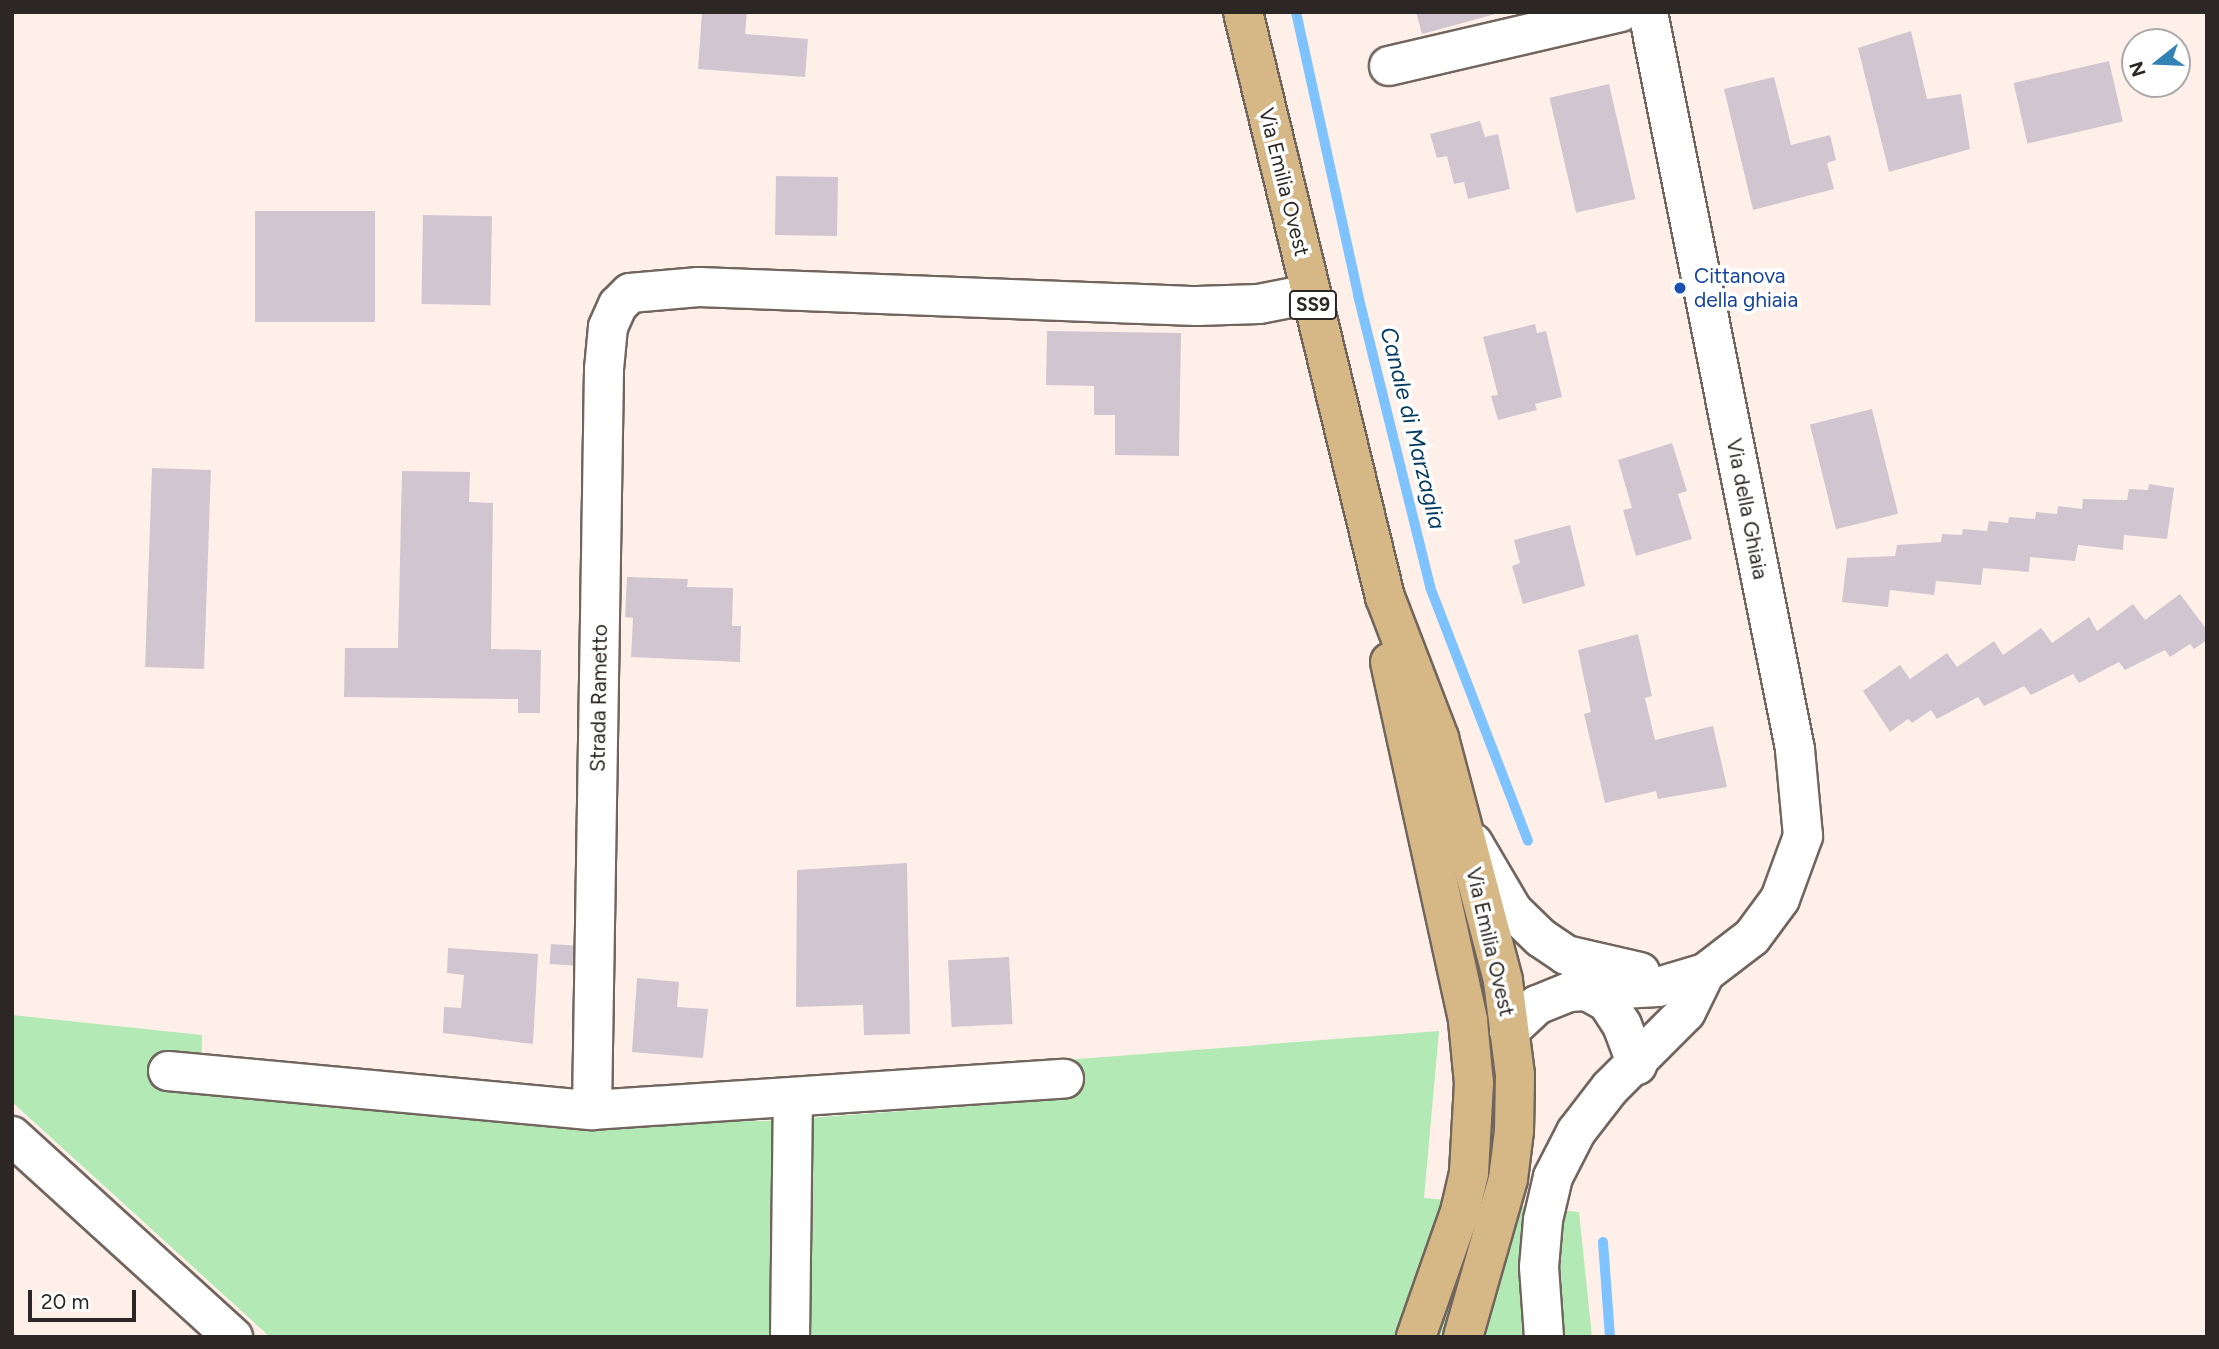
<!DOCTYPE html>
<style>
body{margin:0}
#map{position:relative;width:2219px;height:1349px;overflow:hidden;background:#fef0e8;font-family:Figtree,sans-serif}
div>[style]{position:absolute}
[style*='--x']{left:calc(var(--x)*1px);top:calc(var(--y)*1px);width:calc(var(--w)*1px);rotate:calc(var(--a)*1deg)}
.green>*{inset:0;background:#b3e9b4}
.stream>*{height:10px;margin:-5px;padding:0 5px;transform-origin:5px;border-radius:5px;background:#7ec3ff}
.building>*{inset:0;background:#d1c6d0;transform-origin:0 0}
.roads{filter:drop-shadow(2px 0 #71655e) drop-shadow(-2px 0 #71655e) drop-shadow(0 2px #71655e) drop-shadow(0 -2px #71655e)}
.minor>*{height:38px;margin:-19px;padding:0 19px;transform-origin:19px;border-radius:19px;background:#fff}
.major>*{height:38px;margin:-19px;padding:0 19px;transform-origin:19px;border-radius:19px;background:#d6b886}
.dots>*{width:19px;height:19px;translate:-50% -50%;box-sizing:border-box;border:4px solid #fff;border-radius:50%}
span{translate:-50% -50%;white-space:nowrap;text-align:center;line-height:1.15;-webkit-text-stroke:7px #fff;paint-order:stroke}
.shield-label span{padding:2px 5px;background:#fff;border:2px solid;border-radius:5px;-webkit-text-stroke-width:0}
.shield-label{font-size:19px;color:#2c2724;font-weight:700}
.street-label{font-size:21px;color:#2c2724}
.transit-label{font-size:21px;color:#164399}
.left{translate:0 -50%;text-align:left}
.water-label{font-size:23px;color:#033a60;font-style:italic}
.frame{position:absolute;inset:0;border:14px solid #2c2724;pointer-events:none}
.north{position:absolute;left:2121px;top:28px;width:70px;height:70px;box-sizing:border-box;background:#fff;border:2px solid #aba9a7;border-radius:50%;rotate:252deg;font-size:19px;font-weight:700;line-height:28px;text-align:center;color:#2c2724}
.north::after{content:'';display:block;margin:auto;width:24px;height:32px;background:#3382b4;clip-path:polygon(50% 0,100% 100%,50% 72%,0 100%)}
.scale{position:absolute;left:28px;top:1290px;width:108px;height:32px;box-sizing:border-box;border:4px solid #2c2724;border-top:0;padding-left:9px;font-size:21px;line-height:24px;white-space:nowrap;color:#2c2724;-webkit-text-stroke:5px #fff;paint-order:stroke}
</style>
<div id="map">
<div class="green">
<i style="clip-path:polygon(12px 1015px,202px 1035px,201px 1094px,591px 1123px,766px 1121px,1068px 1099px,1065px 1060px,1439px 1031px,1424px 1198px,1579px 1212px,1592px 1337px,270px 1337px,12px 1102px)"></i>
</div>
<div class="stream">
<i style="--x:1296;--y:12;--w:290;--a:77.6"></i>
<i style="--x:1358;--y:295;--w:301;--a:76.1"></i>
<i style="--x:1430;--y:587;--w:272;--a:68.9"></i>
<i style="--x:1603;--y:1242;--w:95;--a:85.8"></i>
</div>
<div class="building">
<i style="clip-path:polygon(702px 12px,747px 12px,745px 34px,808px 39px,805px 77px,698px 69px)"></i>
<i style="clip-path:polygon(1416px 12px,1499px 12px,1499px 13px,1422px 34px)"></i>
<i style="clip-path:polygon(1911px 31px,1927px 99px,1961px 94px,1970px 149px,1889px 172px,1858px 48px)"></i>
<i style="left:2109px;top:61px;width:62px;height:98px;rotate:77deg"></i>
<i style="clip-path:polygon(1774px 77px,1791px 145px,1830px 135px,1836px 160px,1827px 163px,1834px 189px,1753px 210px,1724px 89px)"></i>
<i style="left:1609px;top:84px;width:118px;height:61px;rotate:77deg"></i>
<i style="clip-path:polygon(1480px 121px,1485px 137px,1498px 134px,1510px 189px,1468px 199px,1464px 182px,1454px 184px,1447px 156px,1437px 158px,1430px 134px)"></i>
<i style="left:776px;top:176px;width:62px;height:59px;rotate:1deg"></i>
<i style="left:255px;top:211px;width:120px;height:111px"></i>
<i style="left:423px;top:215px;width:69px;height:89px;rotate:1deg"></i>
<i style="clip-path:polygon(1535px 324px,1537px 333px,1546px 331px,1562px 397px,1535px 404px,1537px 410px,1498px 420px,1491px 396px,1498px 395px,1483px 337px)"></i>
<i style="clip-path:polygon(1047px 331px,1181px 333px,1179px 456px,1115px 455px,1115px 415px,1094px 415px,1094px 386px,1046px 385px)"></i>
<i style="left:1872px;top:409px;width:108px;height:64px;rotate:76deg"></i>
<i style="clip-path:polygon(1672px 443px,1687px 491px,1678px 494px,1692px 539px,1636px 556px,1623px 510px,1632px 508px,1618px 460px)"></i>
<i style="left:152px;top:468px;width:59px;height:199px;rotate:2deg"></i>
<i style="clip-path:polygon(402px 471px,470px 472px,469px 502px,493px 503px,491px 649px,541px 650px,540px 713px,518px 713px,518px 699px,344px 697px,345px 648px,398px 648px)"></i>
<i style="clip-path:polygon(2149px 484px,2174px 488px,2167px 539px,2124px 535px,2123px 550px,2078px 545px,2075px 561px,2030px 557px,2029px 572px,1983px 568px,1981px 585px,1936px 581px,1934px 595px,1890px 590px,1888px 607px,1842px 602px,1847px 558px,1895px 556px,1897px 545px,1941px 542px,1942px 534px,1962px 535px,1963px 529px,1987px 531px,1989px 521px,2008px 523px,2009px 517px,2035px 519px,2036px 512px,2057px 514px,2058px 506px,2082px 509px,2083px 499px,2127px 500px,2129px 489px,2148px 490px)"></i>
<i style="clip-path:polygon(1570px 525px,1585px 586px,1523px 604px,1512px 566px,1520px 563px,1514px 540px)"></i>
<i style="clip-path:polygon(627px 577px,688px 579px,687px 587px,733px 588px,732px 626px,741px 626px,740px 662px,631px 657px,633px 618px,625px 617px)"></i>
<i style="clip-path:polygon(2180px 594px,2207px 630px,2207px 640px,2194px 649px,2190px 644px,2170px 657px,2165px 650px,2125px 670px,2119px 662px,2079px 683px,2073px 674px,2031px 695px,2024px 686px,1984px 706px,1978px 697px,1937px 719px,1931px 710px,1912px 723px,1908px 719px,1890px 732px,1863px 691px,1900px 665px,1910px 679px,1947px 653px,1957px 667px,1994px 641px,2003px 655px,2041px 628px,2052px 643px,2089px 617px,2097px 631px,2133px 604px,2145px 620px)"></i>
<i style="clip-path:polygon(1638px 634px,1652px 696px,1645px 698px,1655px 740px,1713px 726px,1727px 787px,1658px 799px,1656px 791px,1605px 803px,1584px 714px,1591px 712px,1578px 650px)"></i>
<i style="clip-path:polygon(907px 863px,910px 1034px,864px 1035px,863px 1005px,796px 1007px,797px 870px)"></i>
<i style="left:551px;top:944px;width:30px;height:20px;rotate:4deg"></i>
<i style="clip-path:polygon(448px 948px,538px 954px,533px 1044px,443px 1033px,444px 1007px,461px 1008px,464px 975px,447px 973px)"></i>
<i style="left:1009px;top:957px;width:67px;height:61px;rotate:87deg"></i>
<i style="clip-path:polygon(637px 978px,679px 982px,677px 1007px,708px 1009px,703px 1058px,632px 1052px)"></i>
</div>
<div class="roads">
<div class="minor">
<i style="--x:1389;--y:66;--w:238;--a:-13.1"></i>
<i style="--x:1473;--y:843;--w:79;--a:59.5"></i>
<i style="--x:1513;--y:911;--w:39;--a:44"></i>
<i style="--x:1541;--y:938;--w:30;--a:34"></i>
<i style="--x:1566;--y:955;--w:76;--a:12.9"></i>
<i style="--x:1585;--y:990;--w:25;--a:29"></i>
<i style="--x:1607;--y:1002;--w:27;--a:57"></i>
<i style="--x:1622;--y:1025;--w:43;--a:69.4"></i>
<i style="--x:1509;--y:1031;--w:38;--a:-43"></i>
<i style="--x:1537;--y:1005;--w:35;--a:-22"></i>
<i style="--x:1569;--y:992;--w:89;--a:-3.2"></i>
<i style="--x:1658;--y:987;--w:49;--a:-16.6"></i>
<i style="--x:1705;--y:973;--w:59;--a:-37.5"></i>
<i style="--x:1752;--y:937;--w:47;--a:-53.6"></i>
<i style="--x:1780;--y:899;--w:67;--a:-69.9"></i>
<i style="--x:1803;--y:836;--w:87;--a:-95.3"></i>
<i style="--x:1795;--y:749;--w:752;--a:-101.28"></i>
<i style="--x:168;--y:1071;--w:426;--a:5.3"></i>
<i style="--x:592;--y:1110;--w:473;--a:-3.8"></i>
<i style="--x:592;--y:1110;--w:741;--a:-89.07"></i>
<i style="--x:604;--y:369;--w:42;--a:-84.6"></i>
<i style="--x:608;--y:327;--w:24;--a:-66"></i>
<i style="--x:618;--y:305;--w:17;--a:-45"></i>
<i style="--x:630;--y:293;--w:69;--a:-5"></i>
<i style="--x:699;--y:287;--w:498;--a:2.2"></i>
<i style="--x:1197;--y:306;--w:62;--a:-1.8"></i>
<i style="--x:1259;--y:304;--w:52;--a:-11.1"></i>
<i style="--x:12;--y:1136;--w:299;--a:42.3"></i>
<i style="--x:790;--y:1337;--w:238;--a:-89.3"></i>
<i style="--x:1544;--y:1337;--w:70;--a:-94.1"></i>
<i style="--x:1539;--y:1267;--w:47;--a:-85.1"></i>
<i style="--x:1543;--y:1220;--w:44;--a:-76.9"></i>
<i style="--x:1553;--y:1177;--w:51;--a:-62.9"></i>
<i style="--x:1576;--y:1132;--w:56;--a:-52.3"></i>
<i style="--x:1610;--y:1088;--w:107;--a:-45"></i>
<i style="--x:1686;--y:1012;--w:43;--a:-64"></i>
</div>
<div class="major">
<i style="--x:1243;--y:12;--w:602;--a:76.36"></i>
<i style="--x:1385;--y:597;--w:151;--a:69"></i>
<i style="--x:1439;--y:738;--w:251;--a:75.2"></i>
<i style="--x:1503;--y:981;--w:95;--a:82.7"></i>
<i style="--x:1515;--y:1075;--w:56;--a:91"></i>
<i style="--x:1514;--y:1131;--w:48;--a:97.1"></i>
<i style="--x:1508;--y:1179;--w:164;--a:105.9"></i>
<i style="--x:1390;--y:662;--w:367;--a:77.7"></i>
<i style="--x:1468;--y:1021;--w:62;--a:84.5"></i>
<i style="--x:1474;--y:1083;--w:90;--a:93.2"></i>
<i style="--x:1469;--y:1173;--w:37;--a:103"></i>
<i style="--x:1461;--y:1209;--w:136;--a:109.4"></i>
</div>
</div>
<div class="dots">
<i style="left:1680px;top:288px;background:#1a4fb4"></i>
</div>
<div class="shield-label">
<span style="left:1313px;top:305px">SS9</span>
</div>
<div class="street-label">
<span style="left:1284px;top:182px;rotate:76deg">Via Emilia Ovest</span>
<span style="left:1747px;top:509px;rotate:79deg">Via della Ghiaia</span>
<span style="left:599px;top:698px;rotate:-89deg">Strada Rametto</span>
<span style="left:1490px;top:942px;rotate:77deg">Via Emilia Ovest</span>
</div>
<div class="transit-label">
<span class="left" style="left:1694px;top:288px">Cittanova<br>della ghiaia</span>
</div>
<div class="water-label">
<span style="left:1413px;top:428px;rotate:76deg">Canale di Marzaglia</span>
</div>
<div class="frame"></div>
<div class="north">N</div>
<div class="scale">20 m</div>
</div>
